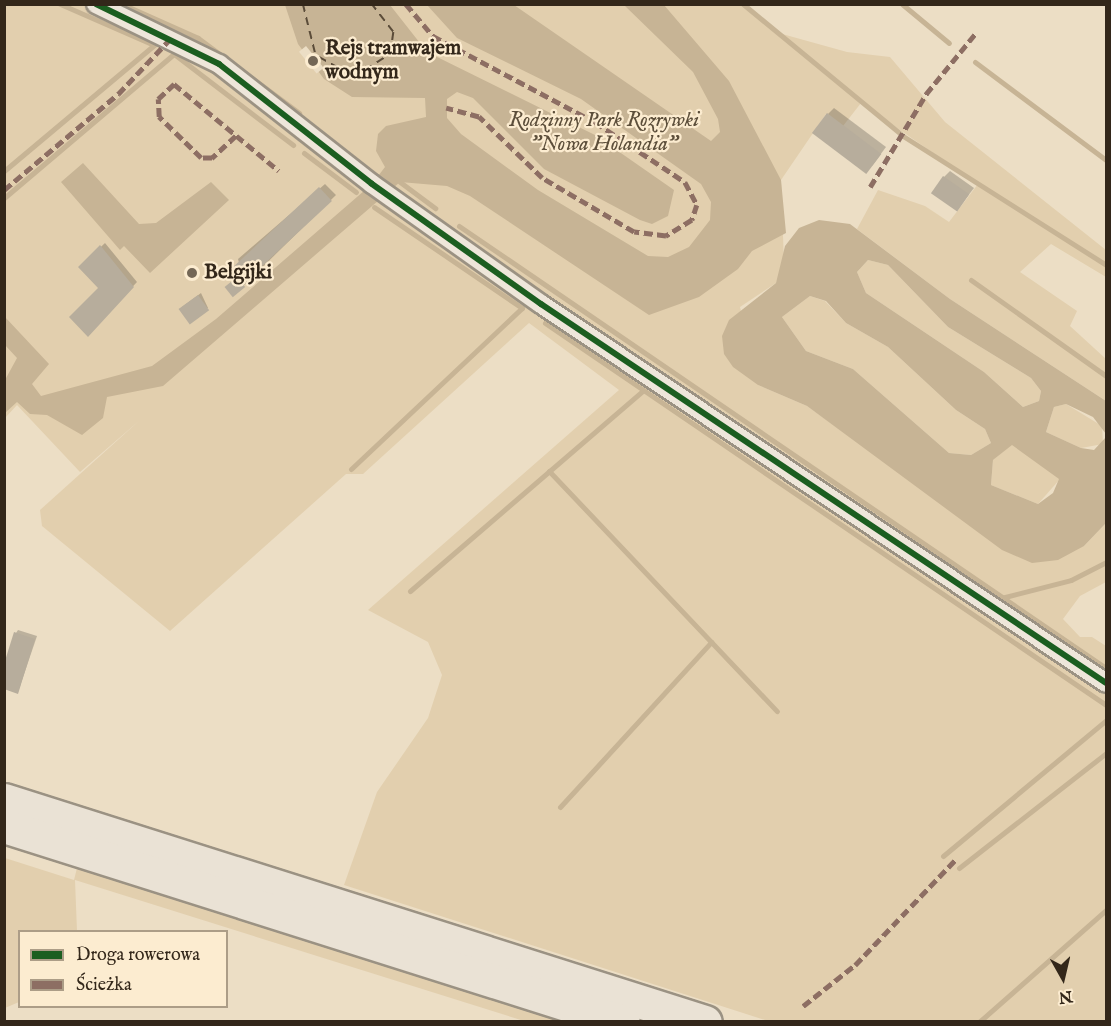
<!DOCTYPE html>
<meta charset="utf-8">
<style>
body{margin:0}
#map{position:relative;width:1111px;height:1026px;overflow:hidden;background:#ecdec5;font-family:"IM FELL English",serif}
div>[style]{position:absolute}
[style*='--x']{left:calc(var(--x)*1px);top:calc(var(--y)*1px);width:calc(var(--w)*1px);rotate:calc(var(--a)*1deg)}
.green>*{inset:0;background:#e2cfae}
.water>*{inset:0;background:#c7b495}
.pier>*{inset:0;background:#ecdec5;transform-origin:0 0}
.shadow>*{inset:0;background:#0003}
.stream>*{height:5px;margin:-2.5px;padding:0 2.5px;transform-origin:2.5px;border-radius:2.5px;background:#c7b495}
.ferry>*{height:1.5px;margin-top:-0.75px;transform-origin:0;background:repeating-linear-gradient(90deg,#5b4c39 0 8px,transparent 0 14px)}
.building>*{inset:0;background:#b7ad9c;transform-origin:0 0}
.roads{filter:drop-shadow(2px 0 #9b9283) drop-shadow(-2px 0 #9b9283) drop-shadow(0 2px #9b9283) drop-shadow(0 -2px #9b9283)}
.street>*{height:18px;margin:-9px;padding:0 9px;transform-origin:9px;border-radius:9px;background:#eee6da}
.highway>*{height:33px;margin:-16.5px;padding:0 16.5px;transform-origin:16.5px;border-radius:16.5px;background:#eae2d5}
.quiet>*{height:4.5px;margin-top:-2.25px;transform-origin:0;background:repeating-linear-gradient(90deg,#8d6e63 0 9px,transparent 0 13.5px)}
.cycleway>*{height:6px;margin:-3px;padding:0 3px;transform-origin:3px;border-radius:3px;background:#1b5e20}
.dots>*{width:16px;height:16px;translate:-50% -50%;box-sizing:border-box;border:3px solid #fcecd0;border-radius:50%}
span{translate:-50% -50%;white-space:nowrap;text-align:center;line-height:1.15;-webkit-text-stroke:4.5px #fcecd0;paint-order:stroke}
.poi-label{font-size:21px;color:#33271a;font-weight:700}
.left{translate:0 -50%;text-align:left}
.park-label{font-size:21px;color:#5c4e3a;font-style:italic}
.frame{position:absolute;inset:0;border:6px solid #33271a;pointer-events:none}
.legend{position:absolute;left:18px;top:930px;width:210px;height:78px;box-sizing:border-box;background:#fcecd0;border:2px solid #ac9d87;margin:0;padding:8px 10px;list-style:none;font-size:18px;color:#33271a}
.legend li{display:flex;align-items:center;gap:12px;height:30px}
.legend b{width:30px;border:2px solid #ac9d87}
.north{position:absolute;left:1033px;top:948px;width:60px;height:60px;-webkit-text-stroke:4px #fcecd0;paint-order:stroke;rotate:172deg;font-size:16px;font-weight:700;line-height:24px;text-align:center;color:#33271a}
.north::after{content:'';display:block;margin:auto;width:21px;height:27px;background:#33271a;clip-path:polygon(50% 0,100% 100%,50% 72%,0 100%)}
</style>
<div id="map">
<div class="green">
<i style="clip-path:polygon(5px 5px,743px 5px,775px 32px,847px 52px,890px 57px,945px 122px,1106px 250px,1106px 277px,1051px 244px,1020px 272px,1077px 311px,1070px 326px,1106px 359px,1106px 401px,950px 299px,857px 229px,878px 190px,925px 206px,949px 222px,978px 184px,861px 103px,843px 126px,826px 114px,781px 180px,784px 263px,776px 283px,740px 307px,758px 385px,807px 406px,889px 465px,1084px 546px,1106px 523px,1106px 582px,1080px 596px,1063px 619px,1080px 637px,1092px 637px,1106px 646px,1106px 1021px,768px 1021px,344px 885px,377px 792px,428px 718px,442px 675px,428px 642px,368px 610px,619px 390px,529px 323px,363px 474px,346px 474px,170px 631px,42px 526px,40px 510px,140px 420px,80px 472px,17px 405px,5px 418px)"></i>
<i style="clip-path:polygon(868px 260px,888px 265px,948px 327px,1031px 378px,1041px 391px,1039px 401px,1023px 407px,984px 372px,866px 293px,857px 272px)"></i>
<i style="clip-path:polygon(810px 296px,825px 301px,846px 323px,888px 347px,956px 410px,985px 429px,991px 443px,971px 455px,949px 453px,853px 369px,806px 351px,782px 317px)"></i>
<i style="clip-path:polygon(1066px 404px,1102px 426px,1103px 444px,1081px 448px,1046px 432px,1054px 407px)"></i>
<i style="clip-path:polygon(1012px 444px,1060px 479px,1038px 504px,991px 485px,993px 460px)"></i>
<i style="clip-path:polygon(5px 858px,74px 880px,77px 868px,562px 1021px,524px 1021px,75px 880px,77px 931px,20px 932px,19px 1002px,5px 1008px)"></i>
</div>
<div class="water">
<i style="clip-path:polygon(285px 5px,390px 5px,427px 52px,595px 135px,674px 190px,668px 216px,652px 224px,640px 220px,544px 169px,473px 98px,457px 92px,447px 99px,447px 118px,461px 134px,538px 190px,648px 256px,668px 257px,689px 247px,710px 220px,711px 202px,701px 184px,581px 99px,457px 38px,427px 5px,514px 5px,711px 141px,720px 132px,718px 119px,693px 72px,624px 5px,664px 5px,729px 81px,781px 180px,786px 233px,752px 251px,738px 269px,699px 297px,649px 315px,470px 196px,447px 186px,400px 182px,163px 386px,107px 397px,103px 418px,82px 435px,47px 415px,30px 414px,17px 402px,5px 413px,5px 380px,17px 358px,5px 345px,5px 317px,49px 364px,32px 384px,41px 396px,152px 366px,216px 319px,372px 184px,385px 167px,376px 151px,378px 134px,386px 126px,426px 117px,425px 98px,352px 97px,324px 79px,298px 44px)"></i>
<i style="clip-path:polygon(83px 163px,139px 224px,156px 223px,211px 182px,229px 200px,150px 273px,124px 246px,120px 250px,61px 182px)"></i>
<i style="clip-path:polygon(evenodd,819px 220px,850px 224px,950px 299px,1106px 401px,1106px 434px,1093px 417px,1066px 404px,1054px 407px,1046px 432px,1081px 448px,1094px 450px,1106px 437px,1106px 523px,1084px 546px,1058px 560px,1032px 563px,1002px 550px,807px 406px,758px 385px,733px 367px,724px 354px,722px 336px,729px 320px,776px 283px,785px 246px,799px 228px,819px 220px,868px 260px,888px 265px,948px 327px,1031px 378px,1041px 391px,1039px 401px,1023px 407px,984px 372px,866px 293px,857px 272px,868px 260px,819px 220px,810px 296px,826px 301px,846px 323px,888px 347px,956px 410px,985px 429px,991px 443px,971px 455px,949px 453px,853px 369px,806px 351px,782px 317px,810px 296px,819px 220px,1012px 445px,1059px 479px,1053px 493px,1038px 504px,991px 485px,993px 460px,1012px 445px)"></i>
</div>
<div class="pier">
<i style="left:306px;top:46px;width:28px;height:9px;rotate:51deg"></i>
</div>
<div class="shadow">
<i style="clip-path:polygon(834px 108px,886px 147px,872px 166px,828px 114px)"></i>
<i style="clip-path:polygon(950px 171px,974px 188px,957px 210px,944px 177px)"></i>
<i style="clip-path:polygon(325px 184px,336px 195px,234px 295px,227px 287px,242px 274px,238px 259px)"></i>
<i style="clip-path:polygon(105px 243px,137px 282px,88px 334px,100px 288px,80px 267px)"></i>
<i style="clip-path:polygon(201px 293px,208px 308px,182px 307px)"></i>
<i style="clip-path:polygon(18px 630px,37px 636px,18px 692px,16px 633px)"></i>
</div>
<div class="stream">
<i style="--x:122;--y:4;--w:83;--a:24.1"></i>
<i style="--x:198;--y:38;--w:126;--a:36.6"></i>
<i style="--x:743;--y:4;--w:207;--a:39.5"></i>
<i style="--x:903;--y:136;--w:241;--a:32.4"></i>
<i style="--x:902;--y:4;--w:61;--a:39.7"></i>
<i style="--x:975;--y:62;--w:164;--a:36.8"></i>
<i style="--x:304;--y:153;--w:65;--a:36.9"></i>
<i style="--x:4;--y:171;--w:196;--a:-40"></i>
<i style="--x:154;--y:45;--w:103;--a:-156.4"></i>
<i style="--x:400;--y:182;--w:44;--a:36.6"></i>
<i style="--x:4;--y:198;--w:223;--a:-40.3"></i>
<i style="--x:174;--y:54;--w:150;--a:37.4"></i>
<i style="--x:459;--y:226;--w:784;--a:34.34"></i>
<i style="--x:971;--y:280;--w:166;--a:35.4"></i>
<i style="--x:545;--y:323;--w:679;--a:34.25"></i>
<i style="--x:351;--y:469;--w:235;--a:-43.3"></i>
<i style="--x:522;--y:308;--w:179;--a:-145.7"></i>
<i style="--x:549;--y:471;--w:331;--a:46.5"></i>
<i style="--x:410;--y:591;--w:308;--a:-40.7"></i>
<i style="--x:1001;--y:598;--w:72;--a:-14.4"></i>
<i style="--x:1071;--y:580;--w:39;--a:-27"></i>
<i style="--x:560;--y:807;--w:224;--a:-47.5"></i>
<i style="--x:943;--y:856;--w:212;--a:-39.8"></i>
<i style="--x:959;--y:868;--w:187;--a:-38"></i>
<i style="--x:979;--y:1022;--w:169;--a:-41.4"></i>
</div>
<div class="ferry">
<i style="--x:303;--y:4;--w:58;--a:76"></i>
<i style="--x:319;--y:57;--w:21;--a:29"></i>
<i style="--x:337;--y:67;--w:28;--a:6"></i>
<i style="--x:365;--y:70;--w:30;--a:-33"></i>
<i style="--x:390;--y:54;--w:22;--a:-82"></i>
<i style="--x:393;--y:32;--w:36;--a:-128"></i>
</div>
<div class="building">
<i style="left:827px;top:113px;width:68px;height:25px;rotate:37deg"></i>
<i style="left:943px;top:176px;width:32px;height:21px;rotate:35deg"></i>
<i style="left:319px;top:187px;width:19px;height:117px;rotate:47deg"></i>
<i style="clip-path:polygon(100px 245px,134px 287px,88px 337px,69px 317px,98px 288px,78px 267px)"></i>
<i style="left:237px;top:277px;width:13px;height:16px;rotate:51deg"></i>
<i style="left:198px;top:295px;width:19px;height:24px;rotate:54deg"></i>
<i style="clip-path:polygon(14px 632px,35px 639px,18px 694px,4px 689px,4px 664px)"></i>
</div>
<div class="roads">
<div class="street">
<i style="--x:96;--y:4;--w:137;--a:26"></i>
<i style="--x:219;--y:64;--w:194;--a:38.1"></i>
<i style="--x:372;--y:184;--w:207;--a:35.4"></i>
<i style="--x:541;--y:304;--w:680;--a:33.85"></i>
</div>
<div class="highway">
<i style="--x:4;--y:800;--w:735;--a:17.57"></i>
<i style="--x:4;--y:826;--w:649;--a:17.57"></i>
</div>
</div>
<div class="quiet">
<i style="--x:406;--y:4;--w:42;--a:49.8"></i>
<i style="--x:433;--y:36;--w:183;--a:28"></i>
<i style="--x:595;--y:122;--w:108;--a:33.7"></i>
<i style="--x:685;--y:182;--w:26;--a:62"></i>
<i style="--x:697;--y:205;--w:16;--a:108"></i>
<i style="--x:692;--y:220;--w:31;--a:148"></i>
<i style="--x:666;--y:236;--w:32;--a:-173"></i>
<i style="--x:634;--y:232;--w:107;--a:-149.6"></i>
<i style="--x:542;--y:178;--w:88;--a:-135.9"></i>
<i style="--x:479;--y:117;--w:34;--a:-165"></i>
<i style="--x:236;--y:136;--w:33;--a:137"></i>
<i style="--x:212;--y:158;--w:11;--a:180"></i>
<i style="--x:201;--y:158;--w:59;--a:-135.7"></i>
<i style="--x:159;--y:117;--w:18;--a:-93"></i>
<i style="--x:158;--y:99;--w:22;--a:-43"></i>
<i style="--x:174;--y:84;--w:136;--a:39.6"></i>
<i style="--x:870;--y:187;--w:109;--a:-58.9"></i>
<i style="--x:926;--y:94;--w:77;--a:-50.8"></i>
<i style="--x:4;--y:190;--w:149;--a:-40.1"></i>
<i style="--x:118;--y:94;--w:77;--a:-46.6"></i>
<i style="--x:803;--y:1006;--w:66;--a:-38.3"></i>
<i style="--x:855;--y:965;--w:145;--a:-46.4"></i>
</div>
<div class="cycleway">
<i style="--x:96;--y:4;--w:137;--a:26"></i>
<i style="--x:219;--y:64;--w:194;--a:38.1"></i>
<i style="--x:372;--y:184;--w:207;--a:35.4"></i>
<i style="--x:541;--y:304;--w:680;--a:33.85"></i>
</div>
<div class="dots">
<i style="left:313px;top:61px;background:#746756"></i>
<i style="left:192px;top:273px;background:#746756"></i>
</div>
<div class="poi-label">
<span class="left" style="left:325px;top:61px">Rejs tramwajem<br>wodnym</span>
<span class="left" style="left:204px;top:273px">Belgijki</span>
</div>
<div class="park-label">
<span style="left:604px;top:133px">Rodzinny Park Rozrywki<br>"Nowa Holandia"</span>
</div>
<div class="frame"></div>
<ul class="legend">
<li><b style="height:8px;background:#1b5e20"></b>Droga rowerowa</li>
<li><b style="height:8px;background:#8d6e63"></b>Ścieżka</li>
</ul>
<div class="north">N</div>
</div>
